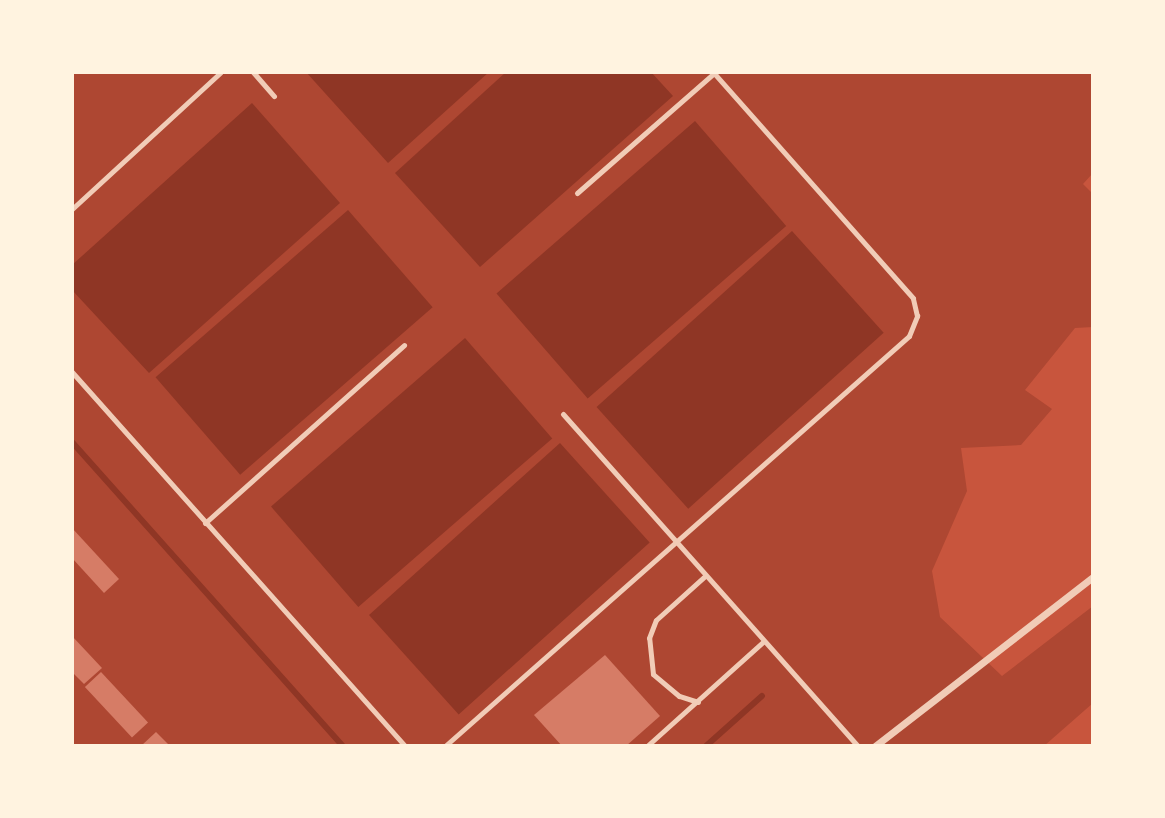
<!DOCTYPE html>
<style>
body{margin:0}
#map{position:relative;width:1165px;height:818px;overflow:hidden;background:#c8553d;font-family:"Public Sans",sans-serif}
div>[style]{position:absolute}
[style*='--x']{left:calc(var(--x)*1px);top:calc(var(--y)*1px);width:calc(var(--w)*1px);rotate:calc(var(--a)*1deg)}
.green>*{inset:0;background:#ae4732}
.water>*{inset:0;background:#8f3625;transform-origin:0 0}
.stream>*{height:6px;margin:-3px;padding:0 3px;transform-origin:3px;border-radius:3px;background:#8f3625}
.building>*{inset:0;background:#d67c66;transform-origin:0 0}
.service>*{height:5px;margin:-2.5px;padding:0 2.5px;transform-origin:2.5px;border-radius:2.5px;background:#f1ccb7}
.minor>*{height:7px;margin:-3.5px;padding:0 3.5px;transform-origin:3.5px;border-radius:3.5px;background:#f1ccb7}
span{translate:-50% -50%;white-space:nowrap;text-align:center;line-height:1.15;-webkit-text-stroke:6px #fff3e0;paint-order:stroke}
.frame{position:absolute;inset:0;border:74px solid #fff3e0;pointer-events:none}
</style>
<div id="map">
<div class="green">
<i style="clip-path:polygon(72px 72px,1093px 72px,1093px 173px,1083px 184px,1093px 194px,1093px 327px,1075px 328px,1025px 390px,1052px 409px,1021px 445px,961px 448px,967px 491px,932px 571px,940px 617px,1002px 676px,1093px 606px,1093px 703px,1044px 746px,72px 746px)"></i>
</div>
<div class="water">
<i style="clip-path:polygon(306px 72px,489px 72px,388px 163px)"></i>
<i style="clip-path:polygon(506px 72px,651px 72px,673px 96px,480px 267px,395px 173px)"></i>
<i style="clip-path:polygon(252px 103px,340px 203px,149px 373px,72px 290px,72px 265px)"></i>
<i style="left:695px;top:121px;width:139px;height:263px;rotate:49deg"></i>
<i style="left:348px;top:210px;width:129px;height:255px;rotate:49deg"></i>
<i style="left:792px;top:231px;width:137px;height:263px;rotate:48deg"></i>
<i style="left:465px;top:338px;width:133px;height:257px;rotate:49deg"></i>
<i style="left:560px;top:443px;width:134px;height:257px;rotate:48deg"></i>
</div>
<div class="stream">
<i style="--x:72;--y:442;--w:407;--a:48.3"></i>
<i style="--x:706;--y:746;--w:75;--a:-41.8"></i>
</div>
<div class="building">
<i style="clip-path:polygon(72px 528px,119px 579px,104px 593px,72px 558px)"></i>
<i style="clip-path:polygon(72px 636px,102px 668px,84px 684px,72px 672px)"></i>
<i style="clip-path:polygon(605px 655px,660px 716px,626px 746px,562px 746px,534px 715px)"></i>
<i style="left:101px;top:672px;width:69px;height:22px;rotate:47deg"></i>
<i style="clip-path:polygon(156px 732px,170px 746px,141px 746px)"></i>
</div>
<div class="service">
<i style="--x:253;--y:72;--w:32;--a:49"></i>
<i style="--x:577;--y:193;--w:182;--a:-41.2"></i>
<i style="--x:72;--y:209;--w:202;--a:-42.6"></i>
<i style="--x:72;--y:372;--w:501;--a:48.32"></i>
<i style="--x:563;--y:414;--w:444;--a:48.4"></i>
<i style="--x:205;--y:523;--w:267;--a:-41.8"></i>
<i style="--x:698;--y:702;--w:20;--a:-162"></i>
<i style="--x:679;--y:696;--w:34;--a:-140"></i>
<i style="--x:653;--y:674;--w:36;--a:-96"></i>
<i style="--x:649;--y:638;--w:19;--a:-69"></i>
<i style="--x:656;--y:620;--w:66;--a:-41.9"></i>
<i style="--x:445;--y:746;--w:619;--a:-41.46"></i>
<i style="--x:909;--y:336;--w:22;--a:-68"></i>
<i style="--x:917;--y:316;--w:18;--a:-103"></i>
<i style="--x:913;--y:298;--w:302;--a:-131.5"></i>
<i style="--x:647;--y:746;--w:157;--a:-41.9"></i>
</div>
<div class="minor">
<i style="--x:875;--y:746;--w:276;--a:-37.8"></i>
</div>
<div class="frame"></div>
</div>
